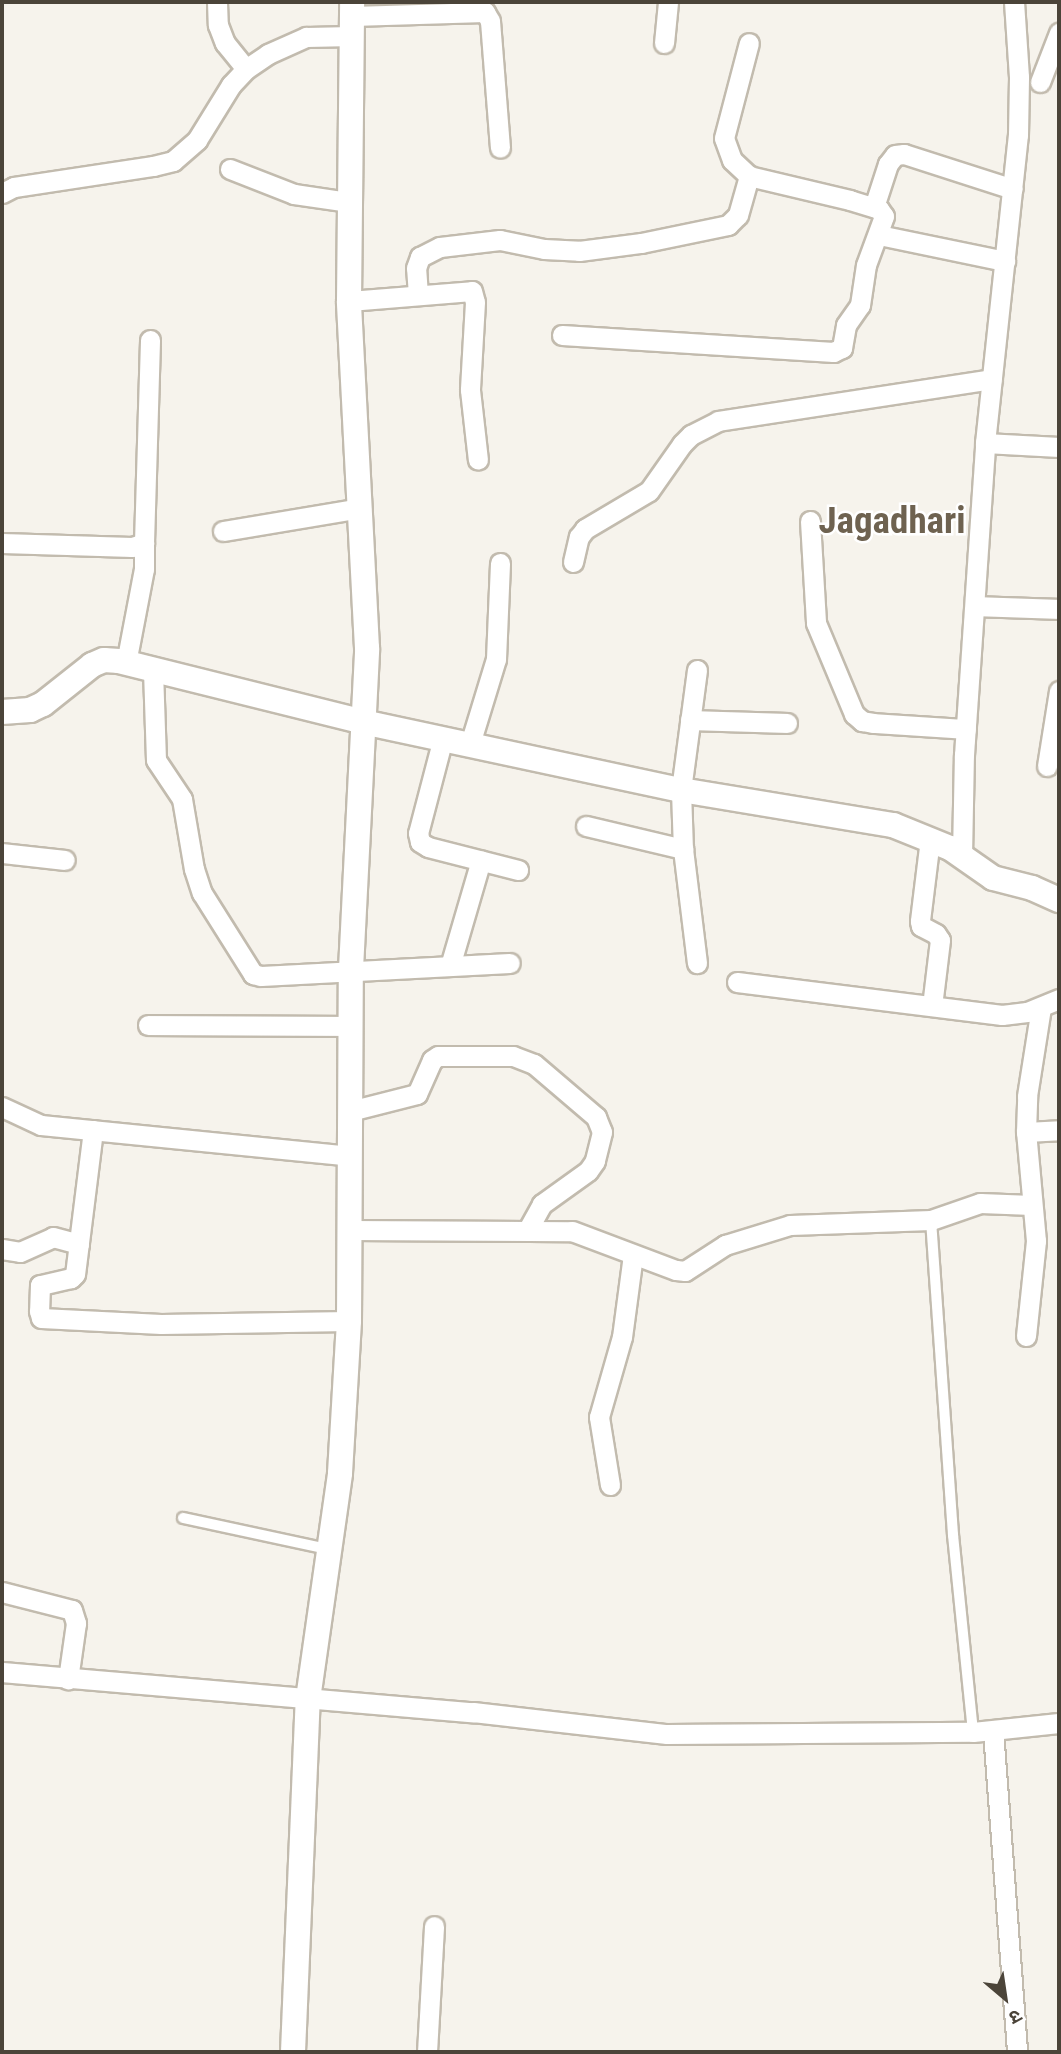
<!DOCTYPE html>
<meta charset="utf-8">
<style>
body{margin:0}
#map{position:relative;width:1061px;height:2054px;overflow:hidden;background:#f6f3ec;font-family:"Roboto Condensed","Noto Sans Devanagari",sans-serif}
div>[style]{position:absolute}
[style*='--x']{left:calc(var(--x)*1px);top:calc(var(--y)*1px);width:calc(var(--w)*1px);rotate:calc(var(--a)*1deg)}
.roads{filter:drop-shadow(2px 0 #c2bbae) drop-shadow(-2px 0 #c2bbae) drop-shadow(0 2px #c2bbae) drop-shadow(0 -2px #c2bbae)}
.service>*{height:10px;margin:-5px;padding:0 5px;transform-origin:5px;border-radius:5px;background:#fff}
.minor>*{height:19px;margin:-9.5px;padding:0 9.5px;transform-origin:9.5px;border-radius:9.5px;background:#fff}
.tertiary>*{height:24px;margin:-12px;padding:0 12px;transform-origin:12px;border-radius:12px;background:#fff}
span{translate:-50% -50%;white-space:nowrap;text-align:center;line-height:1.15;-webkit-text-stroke:5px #fff;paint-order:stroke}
.town-label{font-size:37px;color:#6e6250;font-weight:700}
.frame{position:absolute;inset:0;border:4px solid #4b4439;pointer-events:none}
.north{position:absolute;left:970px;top:1963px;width:70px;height:70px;-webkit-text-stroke:5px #fff;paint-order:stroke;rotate:151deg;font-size:19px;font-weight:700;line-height:28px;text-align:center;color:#4b4439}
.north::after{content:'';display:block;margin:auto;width:24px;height:32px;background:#4b4439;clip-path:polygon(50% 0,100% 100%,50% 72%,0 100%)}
</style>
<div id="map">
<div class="roads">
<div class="service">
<i style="--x:931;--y:1220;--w:316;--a:86"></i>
<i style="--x:953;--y:1535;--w:198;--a:84.2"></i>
<i style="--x:183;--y:1518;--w:148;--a:12.1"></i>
</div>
<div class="minor">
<i style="--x:217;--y:2;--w:23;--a:88"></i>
<i style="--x:218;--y:25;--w:19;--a:69"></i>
<i style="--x:225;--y:43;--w:33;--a:51"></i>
<i style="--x:352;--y:16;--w:133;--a:-1.7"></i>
<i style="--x:485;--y:12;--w:10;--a:61"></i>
<i style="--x:490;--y:21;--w:127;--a:85.5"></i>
<i style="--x:664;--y:43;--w:41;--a:-84.4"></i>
<i style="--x:1040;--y:82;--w:53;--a:-68.8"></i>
<i style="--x:230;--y:169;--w:69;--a:21.3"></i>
<i style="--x:294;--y:194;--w:56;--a:8.3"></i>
<i style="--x:2;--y:193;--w:13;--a:-27"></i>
<i style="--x:14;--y:187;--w:141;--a:-8.6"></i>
<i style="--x:153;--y:166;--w:21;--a:-14"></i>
<i style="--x:173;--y:161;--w:32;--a:-41"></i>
<i style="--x:197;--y:140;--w:65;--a:-58.3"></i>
<i style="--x:231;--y:85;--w:22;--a:-47"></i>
<i style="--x:246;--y:69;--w:27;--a:-34"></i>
<i style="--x:268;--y:54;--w:42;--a:-24.1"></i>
<i style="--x:306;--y:37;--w:47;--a:-1.2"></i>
<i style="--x:874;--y:207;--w:45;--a:-72"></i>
<i style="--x:888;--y:164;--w:11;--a:-52"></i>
<i style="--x:895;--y:155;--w:9;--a:-6"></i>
<i style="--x:904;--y:154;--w:114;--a:17.8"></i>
<i style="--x:879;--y:235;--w:129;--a:11.7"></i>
<i style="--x:418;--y:295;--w:27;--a:-94"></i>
<i style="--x:416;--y:268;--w:12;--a:-70"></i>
<i style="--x:420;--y:257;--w:22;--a:-27"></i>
<i style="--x:440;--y:247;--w:60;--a:-6.7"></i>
<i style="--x:500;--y:240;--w:45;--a:11.6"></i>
<i style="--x:544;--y:249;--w:35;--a:3"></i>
<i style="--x:579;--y:251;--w:63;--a:-7.4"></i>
<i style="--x:641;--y:243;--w:89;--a:-11.7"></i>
<i style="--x:728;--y:225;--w:14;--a:-45"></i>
<i style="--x:738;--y:215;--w:41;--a:-74.2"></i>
<i style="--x:349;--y:301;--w:123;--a:-4.6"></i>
<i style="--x:472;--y:291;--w:11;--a:75"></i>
<i style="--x:475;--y:302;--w:88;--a:93.3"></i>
<i style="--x:470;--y:390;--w:70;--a:83.5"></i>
<i style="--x:562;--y:335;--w:272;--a:3.6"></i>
<i style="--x:833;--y:352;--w:10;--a:-24"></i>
<i style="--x:842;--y:348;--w:23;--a:-80"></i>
<i style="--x:846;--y:325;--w:24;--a:-55"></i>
<i style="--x:860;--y:305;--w:40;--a:-81.5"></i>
<i style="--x:866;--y:265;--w:52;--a:-69.8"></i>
<i style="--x:884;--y:216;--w:9;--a:-126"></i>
<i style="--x:879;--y:209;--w:30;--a:-163"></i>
<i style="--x:850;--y:200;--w:104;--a:-166.6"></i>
<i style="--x:749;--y:176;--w:23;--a:-137"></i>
<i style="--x:732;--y:160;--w:23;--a:-110"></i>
<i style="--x:724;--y:138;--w:98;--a:-75.3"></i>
<i style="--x:985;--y:443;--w:74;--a:3.1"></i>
<i style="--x:810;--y:521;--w:102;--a:86.6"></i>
<i style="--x:816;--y:623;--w:99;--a:67.3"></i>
<i style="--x:854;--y:714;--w:11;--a:41"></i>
<i style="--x:862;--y:721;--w:11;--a:10"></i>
<i style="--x:873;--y:723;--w:93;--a:3.7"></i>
<i style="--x:223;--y:531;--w:140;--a:-9.5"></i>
<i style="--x:2;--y:543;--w:130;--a:1.8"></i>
<i style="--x:132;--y:547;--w:13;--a:-18"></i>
<i style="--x:144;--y:543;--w:203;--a:-88.3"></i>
<i style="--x:573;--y:562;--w:26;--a:-77"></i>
<i style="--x:579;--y:537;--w:10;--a:-53"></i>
<i style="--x:585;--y:529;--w:74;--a:-30.7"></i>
<i style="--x:649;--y:491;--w:57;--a:-54.9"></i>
<i style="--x:682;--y:444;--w:13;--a:-45"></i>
<i style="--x:691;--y:435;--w:30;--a:-27"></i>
<i style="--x:718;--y:421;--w:277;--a:-8.7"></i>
<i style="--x:975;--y:606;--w:84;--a:2"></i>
<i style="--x:126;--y:663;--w:96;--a:-79.2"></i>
<i style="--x:144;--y:569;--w:26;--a:-90"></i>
<i style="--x:153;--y:670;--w:90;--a:88.1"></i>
<i style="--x:156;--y:760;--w:47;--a:56.3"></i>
<i style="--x:182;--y:799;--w:71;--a:80.3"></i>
<i style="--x:194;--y:869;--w:25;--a:72"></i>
<i style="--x:202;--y:893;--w:96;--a:57.8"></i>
<i style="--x:253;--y:974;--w:8;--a:14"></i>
<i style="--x:261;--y:976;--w:249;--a:-3"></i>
<i style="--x:697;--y:670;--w:121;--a:97.6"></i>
<i style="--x:681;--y:790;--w:59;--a:88.1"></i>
<i style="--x:683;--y:849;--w:115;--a:83"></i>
<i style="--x:690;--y:720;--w:97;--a:1.8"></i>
<i style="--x:443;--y:738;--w:98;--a:104.7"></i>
<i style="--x:418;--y:833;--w:9;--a:77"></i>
<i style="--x:420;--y:842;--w:9;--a:32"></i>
<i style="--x:428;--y:847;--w:93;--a:14.3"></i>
<i style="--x:470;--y:744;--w:89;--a:-73"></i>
<i style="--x:496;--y:659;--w:96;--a:-87.6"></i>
<i style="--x:1047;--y:766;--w:76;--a:-80.9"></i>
<i style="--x:586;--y:826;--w:100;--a:13.3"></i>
<i style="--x:930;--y:839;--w:83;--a:97"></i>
<i style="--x:920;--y:921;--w:5;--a:79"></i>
<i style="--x:921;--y:926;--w:17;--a:28"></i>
<i style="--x:936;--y:934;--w:7;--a:56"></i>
<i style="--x:940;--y:940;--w:66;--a:96.9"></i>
<i style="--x:2;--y:853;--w:63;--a:6.3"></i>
<i style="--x:962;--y:856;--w:101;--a:-88.9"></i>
<i style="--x:964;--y:755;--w:313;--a:-86.1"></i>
<i style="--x:985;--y:443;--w:310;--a:-83.9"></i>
<i style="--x:1018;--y:135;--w:58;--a:-89"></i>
<i style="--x:1019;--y:77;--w:75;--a:-93.8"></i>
<i style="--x:450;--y:966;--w:110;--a:-73.7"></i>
<i style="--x:737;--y:982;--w:267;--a:7.1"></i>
<i style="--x:1002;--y:1015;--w:25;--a:-7"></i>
<i style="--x:1027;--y:1012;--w:35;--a:-22"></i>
<i style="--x:148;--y:1025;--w:202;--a:0.3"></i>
<i style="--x:2;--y:1107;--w:43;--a:24.8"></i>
<i style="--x:41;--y:1125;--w:311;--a:5.7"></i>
<i style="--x:350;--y:1111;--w:69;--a:-14.2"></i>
<i style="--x:417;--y:1094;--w:37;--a:-66"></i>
<i style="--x:432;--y:1060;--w:7;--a:-34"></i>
<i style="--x:438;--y:1056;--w:75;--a:0"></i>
<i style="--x:513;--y:1056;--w:22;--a:21"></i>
<i style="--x:534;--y:1064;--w:82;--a:40.5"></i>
<i style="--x:596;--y:1117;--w:16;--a:68"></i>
<i style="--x:602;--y:1132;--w:30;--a:104"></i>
<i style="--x:595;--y:1161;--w:12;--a:125"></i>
<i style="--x:588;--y:1171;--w:57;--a:144.3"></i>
<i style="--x:542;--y:1204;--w:29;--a:119"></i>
<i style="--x:93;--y:1130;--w:145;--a:97.1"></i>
<i style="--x:75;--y:1274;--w:6;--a:135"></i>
<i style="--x:71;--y:1278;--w:32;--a:167"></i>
<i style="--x:40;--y:1285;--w:26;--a:92"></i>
<i style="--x:39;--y:1311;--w:7;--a:74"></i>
<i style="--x:41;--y:1318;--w:120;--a:2.9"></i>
<i style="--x:161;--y:1324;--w:188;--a:-0.9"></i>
<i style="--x:1026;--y:1132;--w:33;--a:-3"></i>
<i style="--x:350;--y:1230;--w:222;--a:0.3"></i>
<i style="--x:572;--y:1231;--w:111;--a:20.6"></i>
<i style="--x:676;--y:1270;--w:9;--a:6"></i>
<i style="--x:685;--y:1271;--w:48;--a:-33"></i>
<i style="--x:725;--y:1245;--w:68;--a:-17.1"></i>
<i style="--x:790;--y:1225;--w:141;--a:-2"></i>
<i style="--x:931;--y:1220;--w:52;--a:-19.1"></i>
<i style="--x:980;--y:1203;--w:52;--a:2.2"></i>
<i style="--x:2;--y:1249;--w:18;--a:9"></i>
<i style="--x:20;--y:1252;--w:36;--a:-24"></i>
<i style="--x:53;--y:1237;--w:27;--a:15"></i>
<i style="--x:1026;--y:1336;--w:96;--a:-84"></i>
<i style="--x:1036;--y:1241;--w:109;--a:-95.2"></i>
<i style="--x:1026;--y:1132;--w:36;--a:-88"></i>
<i style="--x:1027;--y:1096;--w:89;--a:-81"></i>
<i style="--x:610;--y:1485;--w:69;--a:-99.2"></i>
<i style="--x:599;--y:1417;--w:83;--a:-74"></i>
<i style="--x:622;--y:1337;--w:83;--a:-82.4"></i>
<i style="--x:2;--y:1592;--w:72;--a:14.4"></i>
<i style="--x:72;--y:1610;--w:14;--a:73"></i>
<i style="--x:76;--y:1623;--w:57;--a:98.1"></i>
<i style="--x:2;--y:1672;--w:473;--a:4.9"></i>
<i style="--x:473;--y:1712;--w:195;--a:6.5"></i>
<i style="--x:667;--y:1734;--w:306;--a:-0.4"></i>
<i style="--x:973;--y:1732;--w:86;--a:-6"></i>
<i style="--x:993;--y:1731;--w:322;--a:85.7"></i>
<i style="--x:427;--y:2052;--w:126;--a:-86.8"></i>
</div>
<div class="tertiary">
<i style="--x:2;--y:712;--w:28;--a:-4"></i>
<i style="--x:30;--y:710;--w:14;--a:-25"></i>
<i style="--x:43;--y:704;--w:63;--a:-38.5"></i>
<i style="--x:92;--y:665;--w:13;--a:-23"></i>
<i style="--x:104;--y:660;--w:15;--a:4"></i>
<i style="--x:119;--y:661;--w:252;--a:14"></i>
<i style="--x:363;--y:722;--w:325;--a:12.1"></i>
<i style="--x:681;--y:790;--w:215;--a:9.4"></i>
<i style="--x:893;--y:825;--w:61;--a:22"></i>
<i style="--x:950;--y:848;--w:52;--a:34.9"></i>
<i style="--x:993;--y:878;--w:40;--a:14.4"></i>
<i style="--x:1032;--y:888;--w:30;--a:24"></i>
<i style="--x:293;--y:2052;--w:353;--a:-87.6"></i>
<i style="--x:308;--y:1699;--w:228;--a:-81.9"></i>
<i style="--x:340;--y:1473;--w:152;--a:-86.6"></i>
<i style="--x:349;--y:1321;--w:352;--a:-89.7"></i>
<i style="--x:351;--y:969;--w:321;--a:-87.1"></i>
<i style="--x:367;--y:648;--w:347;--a:-93"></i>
<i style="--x:349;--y:301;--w:299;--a:-89.4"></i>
</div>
</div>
<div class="town-label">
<span style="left:892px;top:521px">Jagadhari</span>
</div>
<div class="frame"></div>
<div class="north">उ</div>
</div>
